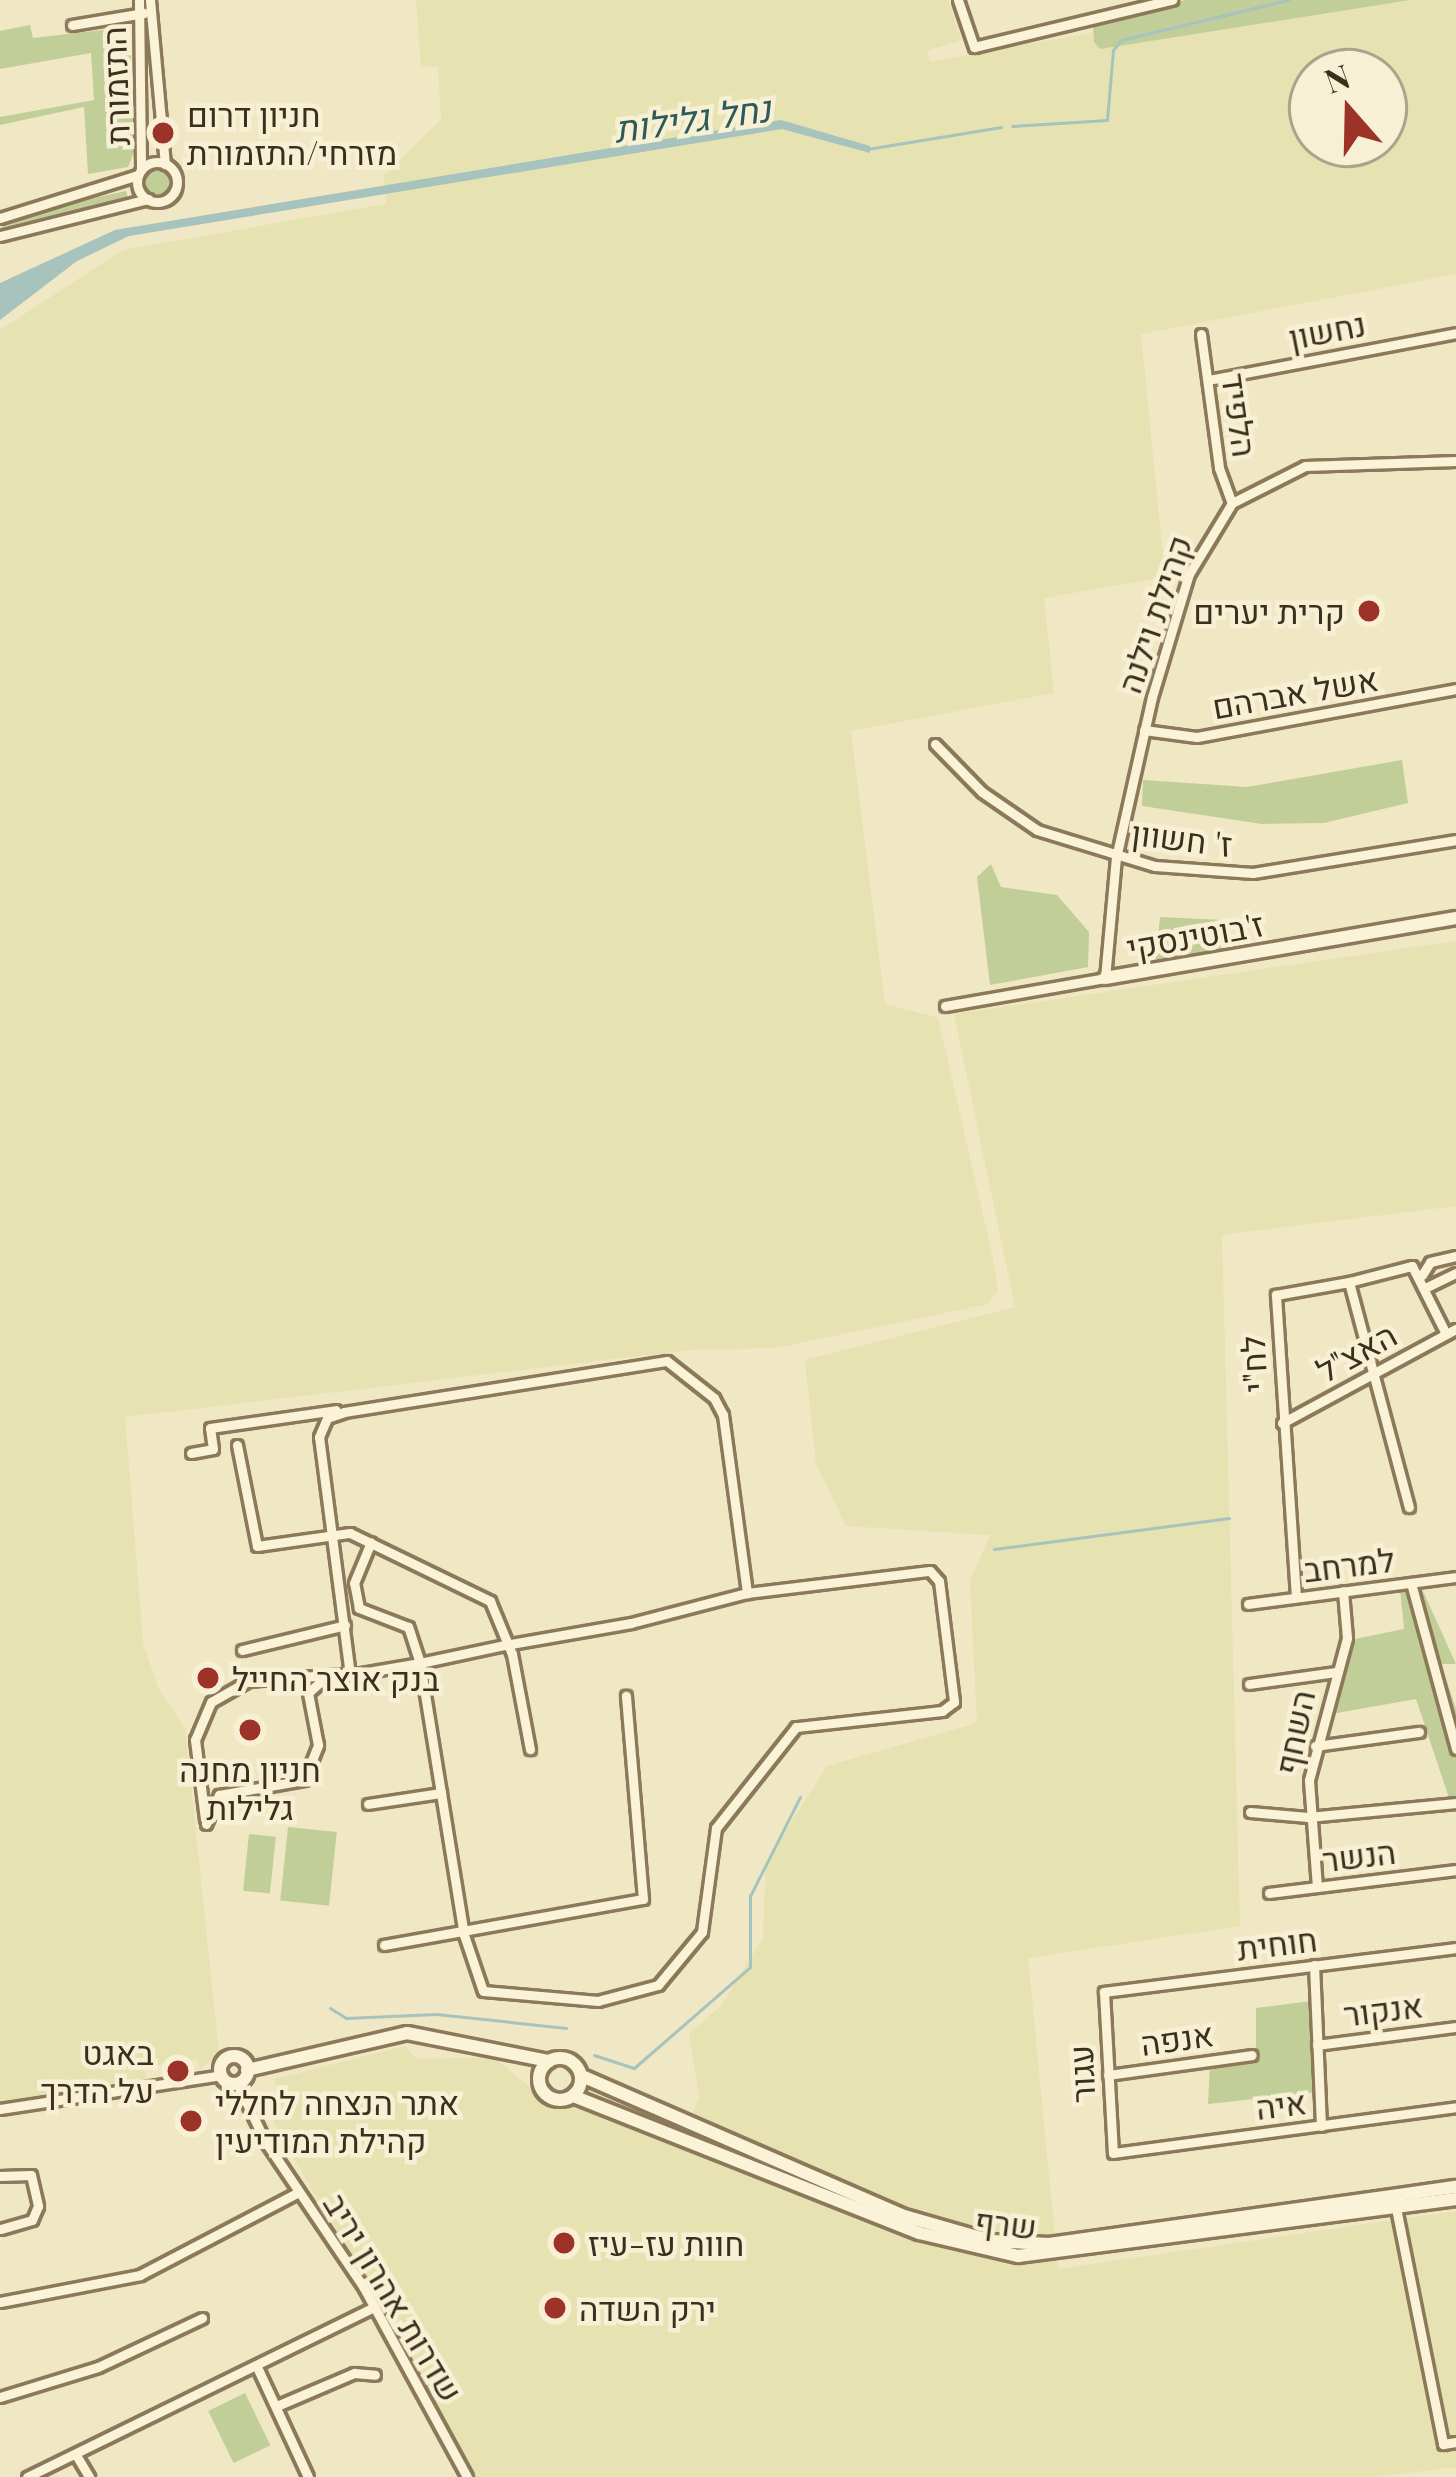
<!DOCTYPE html>
<meta charset="utf-8">
<style>
body{margin:0}
#map{position:relative;width:1456px;height:2477px;overflow:hidden;background:#f0e7c4;font-family:"Playfair Display",Heebo,serif}
div>[style]{position:absolute}
[style*='--x']{left:calc(var(--x)*1px);top:calc(var(--y)*1px);width:calc(var(--w)*1px);rotate:calc(var(--a)*1deg)}
.farmland>*{inset:0;background:#e6e2b1}
.green>*{inset:0;background:#c2ce98;transform-origin:0 0}
.round{border-radius:50%}
.water>*{inset:0;background:#a6c3bd}
.stream>*{height:3px;margin:-1.5px;padding:0 1.5px;transform-origin:1.5px;border-radius:1.5px;background:#a6c3bd}
.roads{filter:drop-shadow(3px 0 #8b795a) drop-shadow(-3px 0 #8b795a) drop-shadow(0 3px #8b795a) drop-shadow(0 -3px #8b795a)}
.minor>*{height:9px;margin:-4.5px;padding:0 4.5px;transform-origin:4.5px;border-radius:4.5px;background:#faf3d8}
.minor>.ring{margin:-4.5px;padding:0;box-sizing:content-box;background:none;border:9px solid #faf3d8;border-radius:50%}
.tertiary>*{height:12px;margin:-6px;padding:0 6px;transform-origin:6px;border-radius:6px;background:#faf3d8}
.tertiary>.ring{margin:-6px;padding:0;box-sizing:content-box;background:none;border:12px solid #faf3d8;border-radius:50%}
.dots>*{width:33px;height:33px;translate:-50% -50%;box-sizing:border-box;border:6px solid #f7f0d4;border-radius:50%}
span{translate:-50% -50%;white-space:nowrap;text-align:center;line-height:1.15;-webkit-text-stroke:9px #f7f0d4;paint-order:stroke}
.street-label{font-size:33px;color:#3b2f1e}
.poi-label{font-size:33px;color:#3b2f1e}
.left{translate:0 -50%;text-align:left}
.right{translate:-100% -50%;text-align:right}
.water-label{font-size:36px;color:#2d595b;font-style:italic}
.north{position:absolute;left:1288px;top:48px;width:120px;height:120px;box-sizing:border-box;background:#f7f0d4;border:3px solid #aca38b;border-radius:50%;rotate:340deg;font-size:33px;font-weight:700;line-height:48px;text-align:center;color:#3b2f1e}
.north::after{content:'';display:block;margin:auto;width:42px;height:54px;background:#9c3228;clip-path:polygon(50% 0,100% 100%,50% 72%,0 100%)}
</style>
<div id="map">
<div class="farmland">
<i style="clip-path:polygon(evenodd,416px 0,948px 0,961px 40px,927px 51px,930px 62px,1272px 0,1456px 0,1456px 274px,1141px 334px,1165px 577px,1044px 598px,1054px 693px,851px 731px,885px 1004px,938px 1018px,993px 1259px,998px 1291px,988px 1304px,776px 1348px,690px 1350px,125px 1417px,143px 1643px,159px 1690px,185px 1728px,219px 2053px,200px 2070px,198px 2060px,145px 2067px,146px 2081px,0 2103px,0 330px,123px 250px,386px 204px,384px 175px,441px 120px,438px 66px,421px 67px,416px 0,1312px 72px,1384px 72px,1384px 144px,1312px 144px,1312px 72px)"></i>
<i style="clip-path:polygon(1456px 941px,1456px 1206px,1222px 1235px,1240px 1926px,1028px 1958px,1058px 2269px,1456px 2211px,1456px 2467px,1375px 2477px,475px 2477px,274px 2123px,275px 2079px,405px 2046px,417px 2059px,494px 2057px,547px 2102px,585px 2103px,684px 2142px,699px 2096px,689px 2033px,721px 2006px,763px 1938px,766px 1862px,827px 1766px,977px 1723px,970px 1581px,990px 1535px,846px 1526px,816px 1464px,805px 1360px,1015px 1307px,954px 1014px)"></i>
</div>
<div class="green">
<i style="clip-path:polygon(1185px 0,1410px 0,1100px 49px,1094px 42px,1093px 26px)"></i>
<i style="clip-path:polygon(30px 25px,33px 38px,129px 27px,136px 147px,128px 167px,88px 174px,84px 107px,0 125px,0 117px,94px 100px,91px 53px,0 69px,0 31px)"></i>
<i class="round" style="left:143px;top:168px;width:28px;height:28px"></i>
<i style="clip-path:polygon(126px 191px,128px 198px,0 228px,24px 213px)"></i>
<i style="clip-path:polygon(1402px 760px,1408px 803px,1324px 823px,1262px 824px,1142px 806px,1143px 780px,1247px 787px)"></i>
<i style="clip-path:polygon(991px 864px,1001px 887px,1057px 895px,1089px 932px,1088px 967px,990px 985px,977px 877px)"></i>
<i style="clip-path:polygon(1160px 917px,1222px 920px,1226px 953px,1155px 965px)"></i>
<i style="clip-path:polygon(1400px 1588px,1423px 1591px,1456px 1664px,1441px 1664px,1456px 1709px,1456px 1798px,1449px 1798px,1416px 1699px,1331px 1714px,1355px 1639px,1404px 1629px)"></i>
<i style="left:288px;top:1827px;width:49px;height:74px;rotate:6deg"></i>
<i style="left:249px;top:1834px;width:27px;height:57px;rotate:6deg"></i>
<i style="clip-path:polygon(1312px 2001px,1316px 2092px,1208px 2104px,1210px 2064px,1256px 2057px,1256px 2008px)"></i>
<i style="left:245px;top:2393px;width:58px;height:41px;rotate:64deg"></i>
</div>
<div class="water">
<i style="clip-path:polygon(781px 120px,870px 146px,870px 153px,782px 129px,129px 236px,77px 261px,0 320px,0 283px,115px 230px)"></i>
</div>
<div class="stream">
<i style="--x:1012;--y:126;--w:95;--a:-3.6"></i>
<i style="--x:1107;--y:120;--w:70;--a:-85.1"></i>
<i style="--x:1113;--y:50;--w:13;--a:-51"></i>
<i style="--x:1121;--y:40;--w:172;--a:-13.5"></i>
<i style="--x:867;--y:149;--w:136;--a:-9.3"></i>
<i style="--x:994;--y:1549;--w:237;--a:-7.5"></i>
<i style="--x:330;--y:2008;--w:19;--a:32"></i>
<i style="--x:346;--y:2018;--w:90;--a:-2.5"></i>
<i style="--x:436;--y:2014;--w:131;--a:6.1"></i>
<i style="--x:594;--y:2055;--w:42;--a:18"></i>
<i style="--x:634;--y:2068;--w:154;--a:-41"></i>
<i style="--x:750;--y:1967;--w:71;--a:-90"></i>
<i style="--x:750;--y:1896;--w:111;--a:-63.2"></i>
</div>
<div class="roads">
<div class="minor">
<i style="--x:139;--y:0;--w:170;--a:89.3"></i>
<i style="--x:150;--y:0;--w:165;--a:84.8"></i>
<i style="--x:958;--y:0;--w:50;--a:71.2"></i>
<i style="--x:974;--y:47;--w:204;--a:-13.4"></i>
<i style="--x:72;--y:25;--w:73;--a:-9.5"></i>
<i class="ring" style="left:137px;top:162px;width:31px;height:31px"></i>
<i style="--x:0;--y:218;--w:145;--a:-17.3"></i>
<i style="--x:0;--y:236;--w:153;--a:-14"></i>
<i style="--x:1201;--y:334;--w:135;--a:82.3"></i>
<i style="--x:1219;--y:468;--w:37;--a:70"></i>
<i style="--x:1208;--y:380;--w:252;--a:-10.7"></i>
<i style="--x:1144;--y:730;--w:53;--a:7.5"></i>
<i style="--x:1197;--y:737;--w:263;--a:-10.5"></i>
<i style="--x:935;--y:744;--w:67;--a:45.6"></i>
<i style="--x:982;--y:792;--w:67;--a:34.6"></i>
<i style="--x:1037;--y:830;--w:123;--a:17"></i>
<i style="--x:1155;--y:866;--w:98;--a:4.1"></i>
<i style="--x:1253;--y:873;--w:206;--a:-9.2"></i>
<i style="--x:945;--y:1006;--w:162;--a:-9.9"></i>
<i style="--x:1105;--y:978;--w:121;--a:-84.8"></i>
<i style="--x:1116;--y:858;--w:165;--a:-77.4"></i>
<i style="--x:1152;--y:697;--w:128;--a:-73.3"></i>
<i style="--x:1189;--y:574;--w:83;--a:-58.8"></i>
<i style="--x:1232;--y:503;--w:82;--a:-26.9"></i>
<i style="--x:1305;--y:466;--w:151;--a:-1.9"></i>
<i style="--x:1422;--y:1275;--w:15;--a:-58"></i>
<i style="--x:1430;--y:1262;--w:27;--a:-13"></i>
<i style="--x:1349;--y:1282;--w:65;--a:-14.3"></i>
<i style="--x:1412;--y:1266;--w:76;--a:63.4"></i>
<i style="--x:1427;--y:1287;--w:32;--a:-26"></i>
<i style="--x:1282;--y:1423;--w:198;--a:-28.4"></i>
<i style="--x:237;--y:1445;--w:103;--a:78.8"></i>
<i style="--x:257;--y:1546;--w:94;--a:-8"></i>
<i style="--x:350;--y:1533;--w:156;--a:25.9"></i>
<i style="--x:490;--y:1601;--w:57;--a:67.5"></i>
<i style="--x:512;--y:1654;--w:97;--a:79.3"></i>
<i style="--x:191;--y:1453;--w:22;--a:-10"></i>
<i style="--x:213;--y:1449;--w:21;--a:-98"></i>
<i style="--x:210;--y:1428;--w:127;--a:-8.1"></i>
<i style="--x:1411;--y:1583;--w:172;--a:74.8"></i>
<i style="--x:1296;--y:1597;--w:303;--a:-93.8"></i>
<i style="--x:1276;--y:1295;--w:74;--a:-10.1"></i>
<i style="--x:1349;--y:1282;--w:233;--a:75.1"></i>
<i style="--x:1248;--y:1604;--w:210;--a:-7.4"></i>
<i style="--x:242;--y:1650;--w:106;--a:-13.6"></i>
<i style="--x:350;--y:1675;--w:240;--a:-97.4"></i>
<i style="--x:319;--y:1437;--w:21;--a:-67"></i>
<i style="--x:327;--y:1418;--w:18;--a:-19"></i>
<i style="--x:344;--y:1412;--w:327;--a:-9"></i>
<i style="--x:667;--y:1361;--w:60;--a:38.2"></i>
<i style="--x:714;--y:1398;--w:19;--a:62"></i>
<i style="--x:723;--y:1415;--w:180;--a:82.3"></i>
<i style="--x:1249;--y:1684;--w:87;--a:-7.9"></i>
<i style="--x:1315;--y:1746;--w:105;--a:-7.7"></i>
<i style="--x:368;--y:1804;--w:74;--a:-8.6"></i>
<i style="--x:1250;--y:1812;--w:58;--a:4.9"></i>
<i style="--x:1308;--y:1817;--w:149;--a:-5.4"></i>
<i style="--x:205;--y:1819;--w:80;--a:-97.2"></i>
<i style="--x:195;--y:1740;--w:41;--a:-67.2"></i>
<i style="--x:211;--y:1702;--w:43;--a:-29.6"></i>
<i style="--x:248;--y:1681;--w:94;--a:-4.3"></i>
<i style="--x:206;--y:1824;--w:32;--a:-66"></i>
<i style="--x:219;--y:1795;--w:86;--a:-10"></i>
<i style="--x:304;--y:1780;--w:38;--a:-68"></i>
<i style="--x:318;--y:1745;--w:53;--a:-100.9"></i>
<i style="--x:308;--y:1693;--w:15;--a:-42"></i>
<i style="--x:319;--y:1683;--w:32;--a:-14"></i>
<i style="--x:350;--y:1675;--w:71;--a:-9.7"></i>
<i style="--x:420;--y:1663;--w:87;--a:-12"></i>
<i style="--x:505;--y:1645;--w:128;--a:-9.9"></i>
<i style="--x:631;--y:1623;--w:120;--a:-14.5"></i>
<i style="--x:747;--y:1593;--w:184;--a:-6.9"></i>
<i style="--x:930;--y:1571;--w:13;--a:48"></i>
<i style="--x:939;--y:1581;--w:122;--a:82.9"></i>
<i style="--x:954;--y:1702;--w:15;--a:143"></i>
<i style="--x:942;--y:1711;--w:147;--a:173.7"></i>
<i style="--x:796;--y:1727;--w:129;--a:128.4"></i>
<i style="--x:716;--y:1828;--w:105;--a:97.7"></i>
<i style="--x:702;--y:1932;--w:69;--a:129.7"></i>
<i style="--x:658;--y:1985;--w:62;--a:165.1"></i>
<i style="--x:598;--y:2001;--w:115;--a:-175"></i>
<i style="--x:483;--y:1991;--w:59;--a:-108.7"></i>
<i style="--x:464;--y:1935;--w:276;--a:-99.2"></i>
<i style="--x:420;--y:1663;--w:38;--a:-108"></i>
<i style="--x:408;--y:1627;--w:53;--a:-158.8"></i>
<i style="--x:359;--y:1608;--w:25;--a:-101"></i>
<i style="--x:354;--y:1583;--w:44;--a:-67.5"></i>
<i style="--x:1317;--y:1887;--w:107;--a:-94.3"></i>
<i style="--x:1309;--y:1780;--w:147;--a:-75"></i>
<i style="--x:1347;--y:1638;--w:47;--a:-94.9"></i>
<i style="--x:1269;--y:1893;--w:188;--a:-7"></i>
<i style="--x:384;--y:1945;--w:263;--a:-10.1"></i>
<i style="--x:643;--y:1899;--w:204;--a:-94.8"></i>
<i style="--x:1456;--y:1948;--w:355;--a:172.9"></i>
<i style="--x:1104;--y:1992;--w:161;--a:86.8"></i>
<i style="--x:1113;--y:2153;--w:346;--a:-7.6"></i>
<i style="--x:1314;--y:1965;--w:161;--a:87.5"></i>
<i style="--x:1317;--y:2045;--w:140;--a:-7.4"></i>
<i style="--x:1108;--y:2075;--w:145;--a:-7.9"></i>
<i style="--x:237;--y:2083;--w:64;--a:64.2"></i>
<i style="--x:265;--y:2141;--w:177;--a:56"></i>
<i style="--x:364;--y:2288;--w:215;--a:61.4"></i>
<i style="--x:0;--y:2109;--w:224;--a:-8.7"></i>
<i style="--x:0;--y:2176;--w:31;--a:-2"></i>
<i style="--x:31;--y:2175;--w:32;--a:77"></i>
<i style="--x:38;--y:2206;--w:15;--a:113"></i>
<i style="--x:32;--y:2220;--w:33;--a:164"></i>
<i style="--x:1396;--y:2208;--w:241;--a:78.7"></i>
<i style="--x:1443;--y:2444;--w:13;--a:-9"></i>
<i style="--x:0;--y:2302;--w:143;--a:-10.9"></i>
<i style="--x:140;--y:2275;--w:179;--a:-27.6"></i>
<i style="--x:257;--y:2367;--w:121;--a:65.1"></i>
<i style="--x:0;--y:2397;--w:102;--a:-17"></i>
<i style="--x:98;--y:2367;--w:115;--a:-25.2"></i>
<i style="--x:279;--y:2405;--w:82;--a:-23.1"></i>
<i style="--x:354;--y:2373;--w:21;--a:5"></i>
<i style="--x:76;--y:2455;--w:26;--a:59"></i>
<i style="--x:27;--y:2477;--w:386;--a:-26.1"></i>
</div>
<div class="tertiary">
<i style="--x:1105;--y:978;--w:356;--a:-9.7"></i>
<i class="ring" style="left:220px;top:2056px;width:16px;height:16px"></i>
<i class="ring" style="left:539px;top:2058px;width:30px;height:30px"></i>
<i style="--x:247;--y:2070;--w:164;--a:-13"></i>
<i style="--x:407;--y:2033;--w:145;--a:11.2"></i>
<i style="--x:582;--y:2076;--w:348;--a:23.5"></i>
<i style="--x:901;--y:2215;--w:94;--a:16.1"></i>
<i style="--x:991;--y:2241;--w:58;--a:3"></i>
<i style="--x:1049;--y:2244;--w:411;--a:-8"></i>
<i style="--x:573;--y:2096;--w:372;--a:21.6"></i>
<i style="--x:919;--y:2233;--w:102;--a:13.1"></i>
<i style="--x:1018;--y:2256;--w:442;--a:-7.4"></i>
</div>
</div>
<div class="dots">
<i style="left:163px;top:133px;background:#9c3228"></i>
<i style="left:1369px;top:611px;background:#9c3228"></i>
<i style="left:208px;top:1678px;background:#9c3228"></i>
<i style="left:250px;top:1730px;background:#9c3228"></i>
<i style="left:178px;top:2071px;background:#9c3228"></i>
<i style="left:191px;top:2121px;background:#9c3228"></i>
<i style="left:564px;top:2243px;background:#9c3228"></i>
<i style="left:555px;top:2308px;background:#9c3228"></i>
</div>
<div class="street-label">
<span style="left:115px;top:86px;rotate:-92deg">התזמורת</span>
<span style="left:1327px;top:330px;rotate:-11deg">נחשון</span>
<span style="left:1240px;top:415px;rotate:82deg">הלפיד</span>
<span style="left:1154px;top:614px;rotate:-71deg">קהילת וילנה</span>
<span style="left:1295px;top:692px;rotate:-10deg">אשל אברהם</span>
<span style="left:1182px;top:838px;rotate:7deg">ז' חשוון</span>
<span style="left:1195px;top:935px;rotate:-10deg">ז'בוטינסקי</span>
<span style="left:1356px;top:1352px;rotate:-29deg">האצ"ל</span>
<span style="left:1253px;top:1364px;rotate:-93deg">לח"י</span>
<span style="left:1349px;top:1564px;rotate:-7deg">למרחב</span>
<span style="left:1294px;top:1732px;rotate:-78deg">השחף</span>
<span style="left:1359px;top:1855px;rotate:-7deg">הנשר</span>
<span style="left:1277px;top:1943px;rotate:-7deg">חוחית</span>
<span style="left:1383px;top:2009px;rotate:-7deg">אנקור</span>
<span style="left:1177px;top:2038px;rotate:-8deg">אנפה</span>
<span style="left:1081px;top:2074px;rotate:-93deg">עגור</span>
<span style="left:1281px;top:2104px;rotate:-7deg">איה</span>
<span style="left:1006px;top:2223px;rotate:7deg">שרף</span>
<span style="left:394px;top:2297px;rotate:59deg">שדרות אהרון יריב</span>
</div>
<div class="poi-label">
<span class="left" style="left:187px;top:133px">חניון דרום<br>מזרחי/התזמורת</span>
<span class="right" style="left:1345px;top:611px">קרית יערים</span>
<span class="left" style="left:232px;top:1678px">בנק אוצר החייל</span>
<span style="left:250px;top:1788px">חניון מחנה<br>גלילות</span>
<span class="right" style="left:154px;top:2071px">באגט<br>על הדרך</span>
<span class="left" style="left:215px;top:2121px">אתר הנצחה לחללי<br>קהילת המודיעין</span>
<span class="left" style="left:588px;top:2243px">חוות עז-עיז</span>
<span class="left" style="left:579px;top:2308px">ירק השדה</span>
</div>
<div class="water-label">
<span style="left:692px;top:118px;rotate:-8deg">נחל גלילות</span>
</div>
<div class="north">N</div>
</div>
